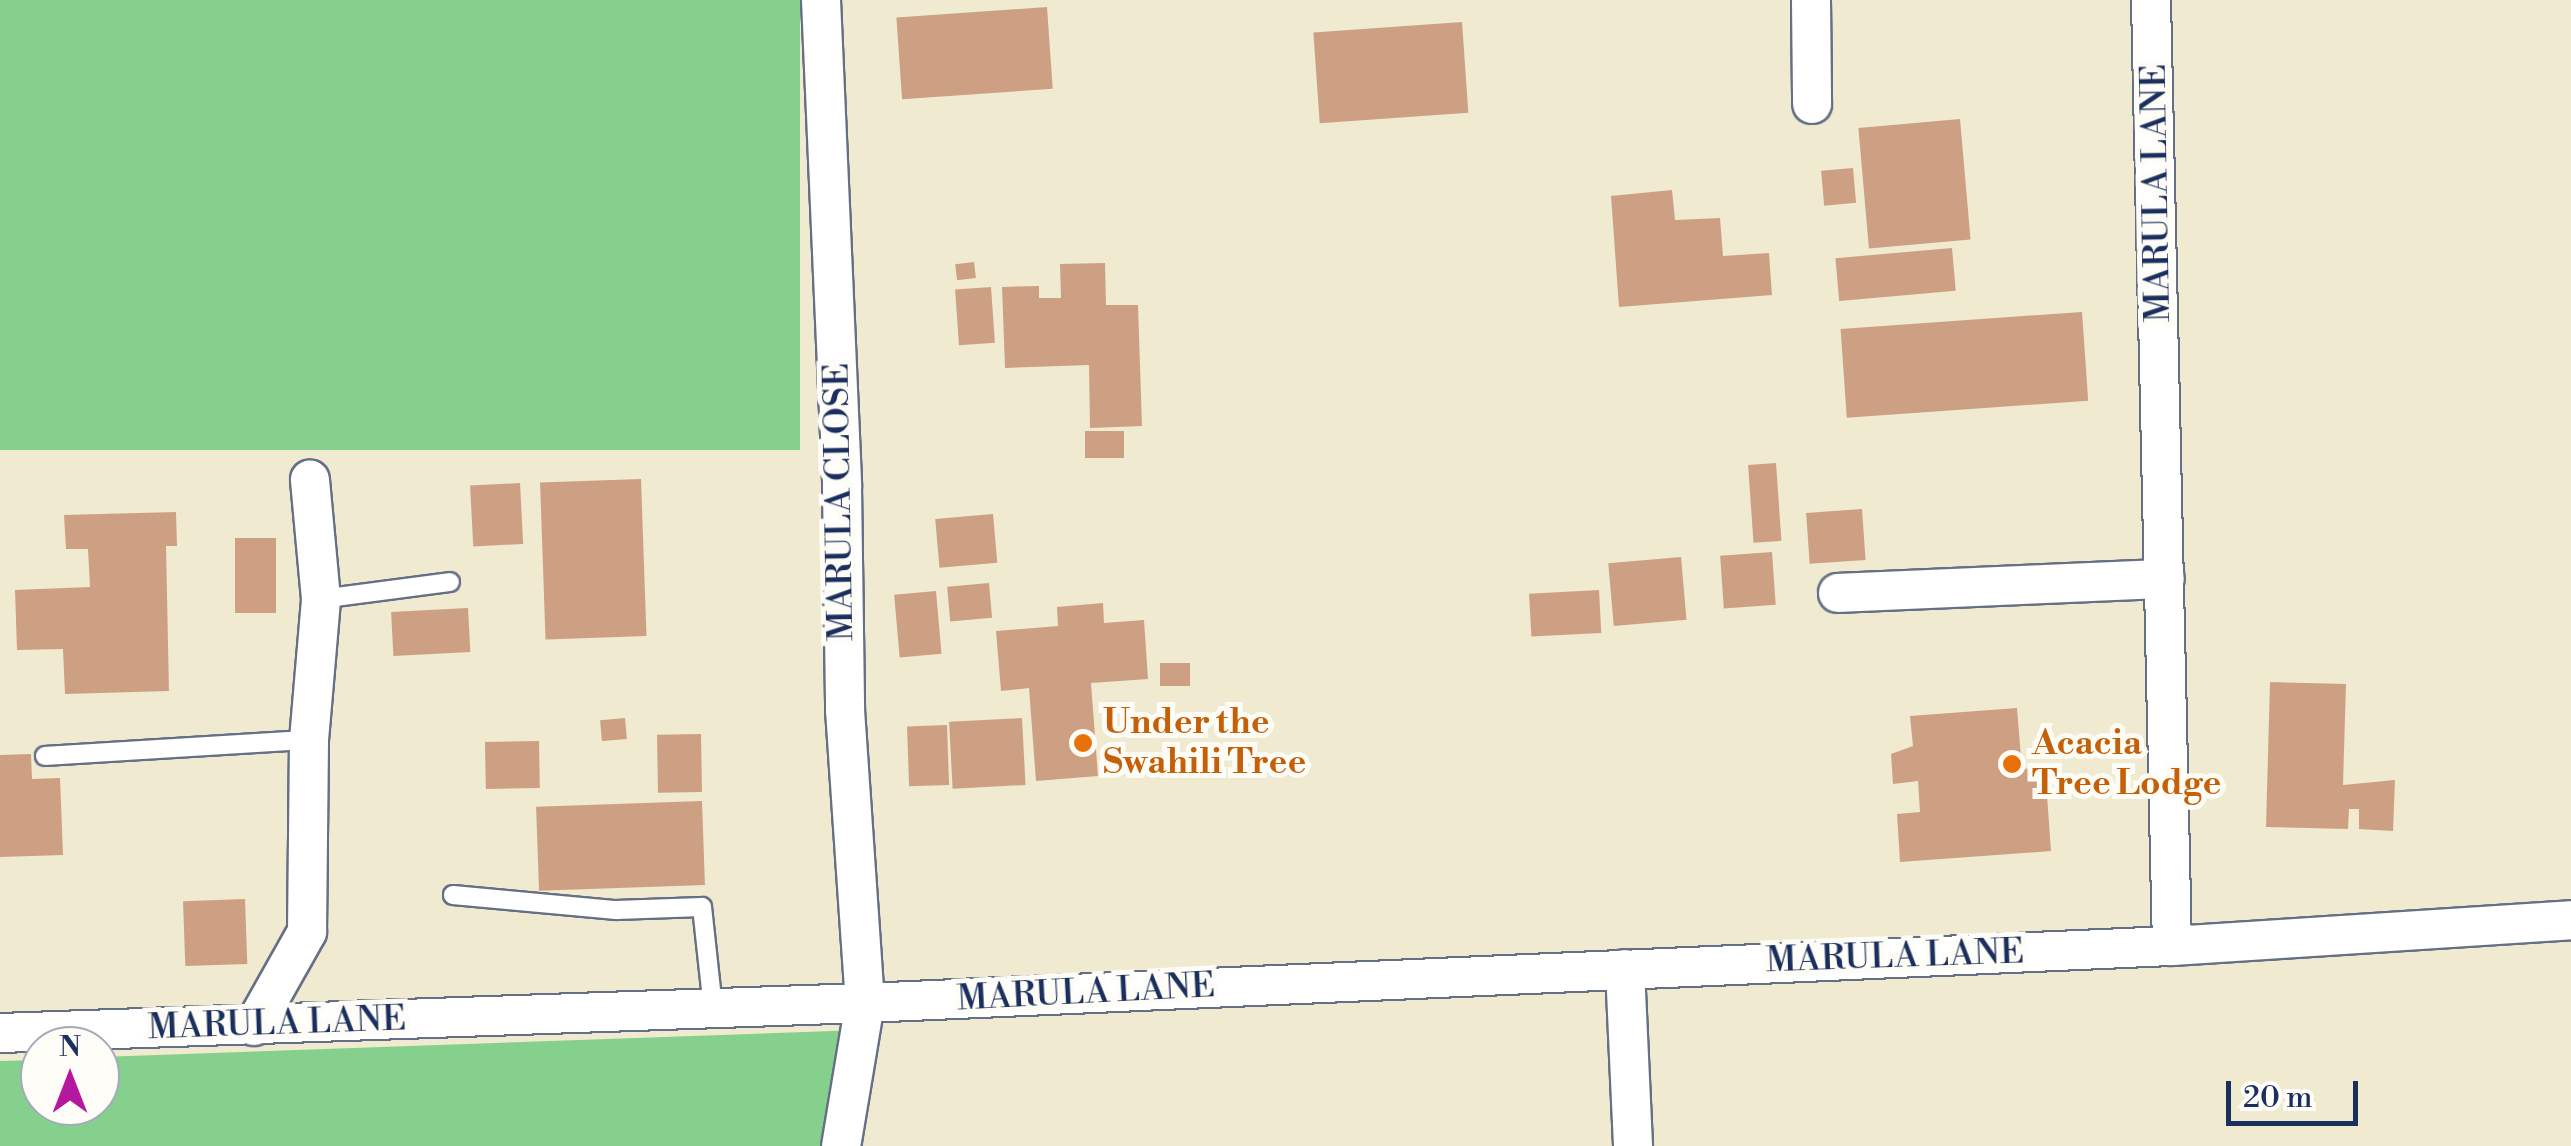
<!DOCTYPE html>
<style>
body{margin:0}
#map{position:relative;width:2571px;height:1146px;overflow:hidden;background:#efead0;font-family:"Libre Bodoni",serif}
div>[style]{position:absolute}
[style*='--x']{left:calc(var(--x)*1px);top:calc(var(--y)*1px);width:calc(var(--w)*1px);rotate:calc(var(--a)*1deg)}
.green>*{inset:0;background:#85d08d;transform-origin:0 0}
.building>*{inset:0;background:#cea083;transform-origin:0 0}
.roads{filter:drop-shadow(2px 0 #657086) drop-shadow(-2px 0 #657086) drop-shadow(0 2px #657086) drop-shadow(0 -2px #657086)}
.service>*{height:18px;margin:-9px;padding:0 9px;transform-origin:9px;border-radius:9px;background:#fff}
.minor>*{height:38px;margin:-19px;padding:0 19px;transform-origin:19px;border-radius:19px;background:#fff}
.dots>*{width:28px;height:28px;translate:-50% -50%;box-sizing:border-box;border:5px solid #fdfcf7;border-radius:50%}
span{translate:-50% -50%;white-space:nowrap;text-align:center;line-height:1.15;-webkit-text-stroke:10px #fdfcf7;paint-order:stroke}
.street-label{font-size:35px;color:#1b2f5e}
.food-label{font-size:35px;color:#c56008;font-weight:700}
.left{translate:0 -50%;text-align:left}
.north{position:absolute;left:20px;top:1026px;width:100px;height:100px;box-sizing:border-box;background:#fdfcf7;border:2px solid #a3aaba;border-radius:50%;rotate:0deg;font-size:28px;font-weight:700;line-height:40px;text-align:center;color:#1b2f5e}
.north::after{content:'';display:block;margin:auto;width:35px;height:45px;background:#b5179e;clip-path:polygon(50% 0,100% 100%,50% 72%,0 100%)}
.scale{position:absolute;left:2226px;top:1081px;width:132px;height:45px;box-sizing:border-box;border:5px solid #1b2f5e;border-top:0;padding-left:12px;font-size:30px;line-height:35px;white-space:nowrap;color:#1b2f5e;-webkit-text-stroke:8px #fdfcf7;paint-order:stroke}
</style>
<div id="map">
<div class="green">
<i style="left:0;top:0;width:800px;height:450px"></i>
<i style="clip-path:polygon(862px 1030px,844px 1146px,0 1146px,0 1061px,40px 1060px,40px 1106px,100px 1106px,100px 1057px)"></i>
</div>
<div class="building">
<i style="left:1047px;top:7px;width:82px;height:151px;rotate:86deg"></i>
<i style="left:1462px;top:22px;width:91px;height:149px;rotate:86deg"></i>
<i style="left:1960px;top:119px;width:121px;height:102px;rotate:85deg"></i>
<i style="left:1853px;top:168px;width:35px;height:32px;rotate:85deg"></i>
<i style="clip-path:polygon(1672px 190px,1675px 220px,1720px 218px,1723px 256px,1769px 253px,1772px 295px,1619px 307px,1611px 196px)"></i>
<i style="left:1952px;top:248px;width:43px;height:117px;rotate:85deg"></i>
<i style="left:974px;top:262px;width:16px;height:19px;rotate:83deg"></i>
<i style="clip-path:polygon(1105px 263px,1106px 305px,1138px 305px,1142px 426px,1090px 428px,1089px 365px,1005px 368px,1002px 287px,1039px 286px,1039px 298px,1061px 298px,1060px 264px)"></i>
<i style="left:991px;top:287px;width:56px;height:36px;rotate:86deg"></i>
<i style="left:2082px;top:312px;width:89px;height:242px;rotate:86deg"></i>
<i style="left:1085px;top:431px;width:39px;height:27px"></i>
<i style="left:1776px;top:463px;width:78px;height:28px;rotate:86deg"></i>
<i style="left:641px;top:479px;width:157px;height:101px;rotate:88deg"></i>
<i style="left:520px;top:483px;width:61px;height:50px;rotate:87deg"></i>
<i style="left:1862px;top:509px;width:51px;height:56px;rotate:86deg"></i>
<i style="clip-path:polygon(176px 512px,177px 546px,166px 546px,169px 691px,65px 694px,63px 649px,17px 650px,15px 590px,90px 587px,88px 549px,66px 549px,64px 515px)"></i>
<i style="left:993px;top:514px;width:49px;height:58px;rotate:85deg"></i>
<i style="left:235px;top:538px;width:41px;height:75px"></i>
<i style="left:1772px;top:552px;width:53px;height:52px;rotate:86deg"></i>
<i style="left:1681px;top:557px;width:63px;height:73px;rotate:85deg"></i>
<i style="left:989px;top:583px;width:35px;height:42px;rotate:85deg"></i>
<i style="left:1599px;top:590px;width:43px;height:70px;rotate:87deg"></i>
<i style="left:936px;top:591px;width:63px;height:42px;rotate:85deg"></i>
<i style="clip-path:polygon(1103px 603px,1104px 623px,1144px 620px,1148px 679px,1091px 683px,1098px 776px,1036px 781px,1029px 688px,1001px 691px,996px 631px,1058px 626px,1057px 607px)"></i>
<i style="left:468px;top:608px;width:44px;height:77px;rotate:87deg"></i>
<i style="left:1160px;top:663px;width:30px;height:23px"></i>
<i style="clip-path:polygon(2270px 682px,2346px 684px,2343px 785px,2395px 780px,2393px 831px,2359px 829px,2359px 809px,2349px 809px,2348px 829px,2266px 827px)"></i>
<i style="clip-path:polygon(2017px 708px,2022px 769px,2045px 767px,2051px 851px,1900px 862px,1897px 814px,1920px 812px,1918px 781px,1893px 784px,1891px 754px,1913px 746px,1910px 716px)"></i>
<i style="left:625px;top:718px;width:21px;height:25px;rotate:85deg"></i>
<i style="left:1022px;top:718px;width:67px;height:73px;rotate:87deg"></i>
<i style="left:947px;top:725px;width:60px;height:40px;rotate:88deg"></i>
<i style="left:701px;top:734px;width:58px;height:44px;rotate:89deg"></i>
<i style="left:539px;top:741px;width:47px;height:54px;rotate:89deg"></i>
<i style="clip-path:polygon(31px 754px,32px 779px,60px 778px,63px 855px,0 857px,0 755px)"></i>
<i style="left:702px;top:801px;width:84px;height:166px;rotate:88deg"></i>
<i style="left:245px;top:899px;width:65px;height:62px;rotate:88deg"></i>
</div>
<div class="roads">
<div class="service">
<i style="--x:321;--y:599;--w:130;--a:-7.5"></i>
<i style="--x:45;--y:756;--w:264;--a:-3.5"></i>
<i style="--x:453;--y:895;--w:164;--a:5.3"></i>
<i style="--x:616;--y:910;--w:86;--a:-2"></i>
<i style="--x:702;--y:907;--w:103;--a:83.8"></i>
</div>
<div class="minor">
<i style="--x:821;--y:0;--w:487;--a:87.5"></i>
<i style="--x:842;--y:487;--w:223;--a:89.2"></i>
<i style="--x:845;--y:710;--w:294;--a:86.1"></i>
<i style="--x:865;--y:1003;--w:145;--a:99.5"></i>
<i style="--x:1811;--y:0;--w:104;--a:89.4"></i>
<i style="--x:2151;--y:0;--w:946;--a:88.73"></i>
<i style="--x:1838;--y:593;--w:327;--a:-2.5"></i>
<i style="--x:1625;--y:969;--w:177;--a:87.4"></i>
<i style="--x:254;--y:1026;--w:108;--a:-60.6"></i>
<i style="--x:307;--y:932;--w:192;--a:-89.4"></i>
<i style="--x:309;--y:740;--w:142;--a:-85.1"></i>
<i style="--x:321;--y:599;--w:120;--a:-95.3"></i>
<i style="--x:0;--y:1033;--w:866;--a:-1.99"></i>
<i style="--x:865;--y:1003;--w:1308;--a:-2.5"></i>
<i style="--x:2172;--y:946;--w:400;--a:-3.7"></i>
</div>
</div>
<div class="dots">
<i style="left:1083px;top:743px;background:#e8710a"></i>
<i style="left:2012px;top:764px;background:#e8710a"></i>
</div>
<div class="street-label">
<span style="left:2157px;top:193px;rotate:-91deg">MARULA LANE</span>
<span style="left:840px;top:502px;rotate:-91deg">MARULA CLOSE</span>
<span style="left:1895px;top:957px;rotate:-2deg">MARULA LANE</span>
<span style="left:1086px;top:993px;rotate:-3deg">MARULA LANE</span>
<span style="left:277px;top:1024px;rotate:-2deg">MARULA LANE</span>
</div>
<div class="food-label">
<span class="left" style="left:1103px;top:743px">Under the<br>Swahili Tree</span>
<span class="left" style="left:2032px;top:764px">Acacia<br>Tree Lodge</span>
</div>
<div class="north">N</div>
<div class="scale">20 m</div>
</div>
